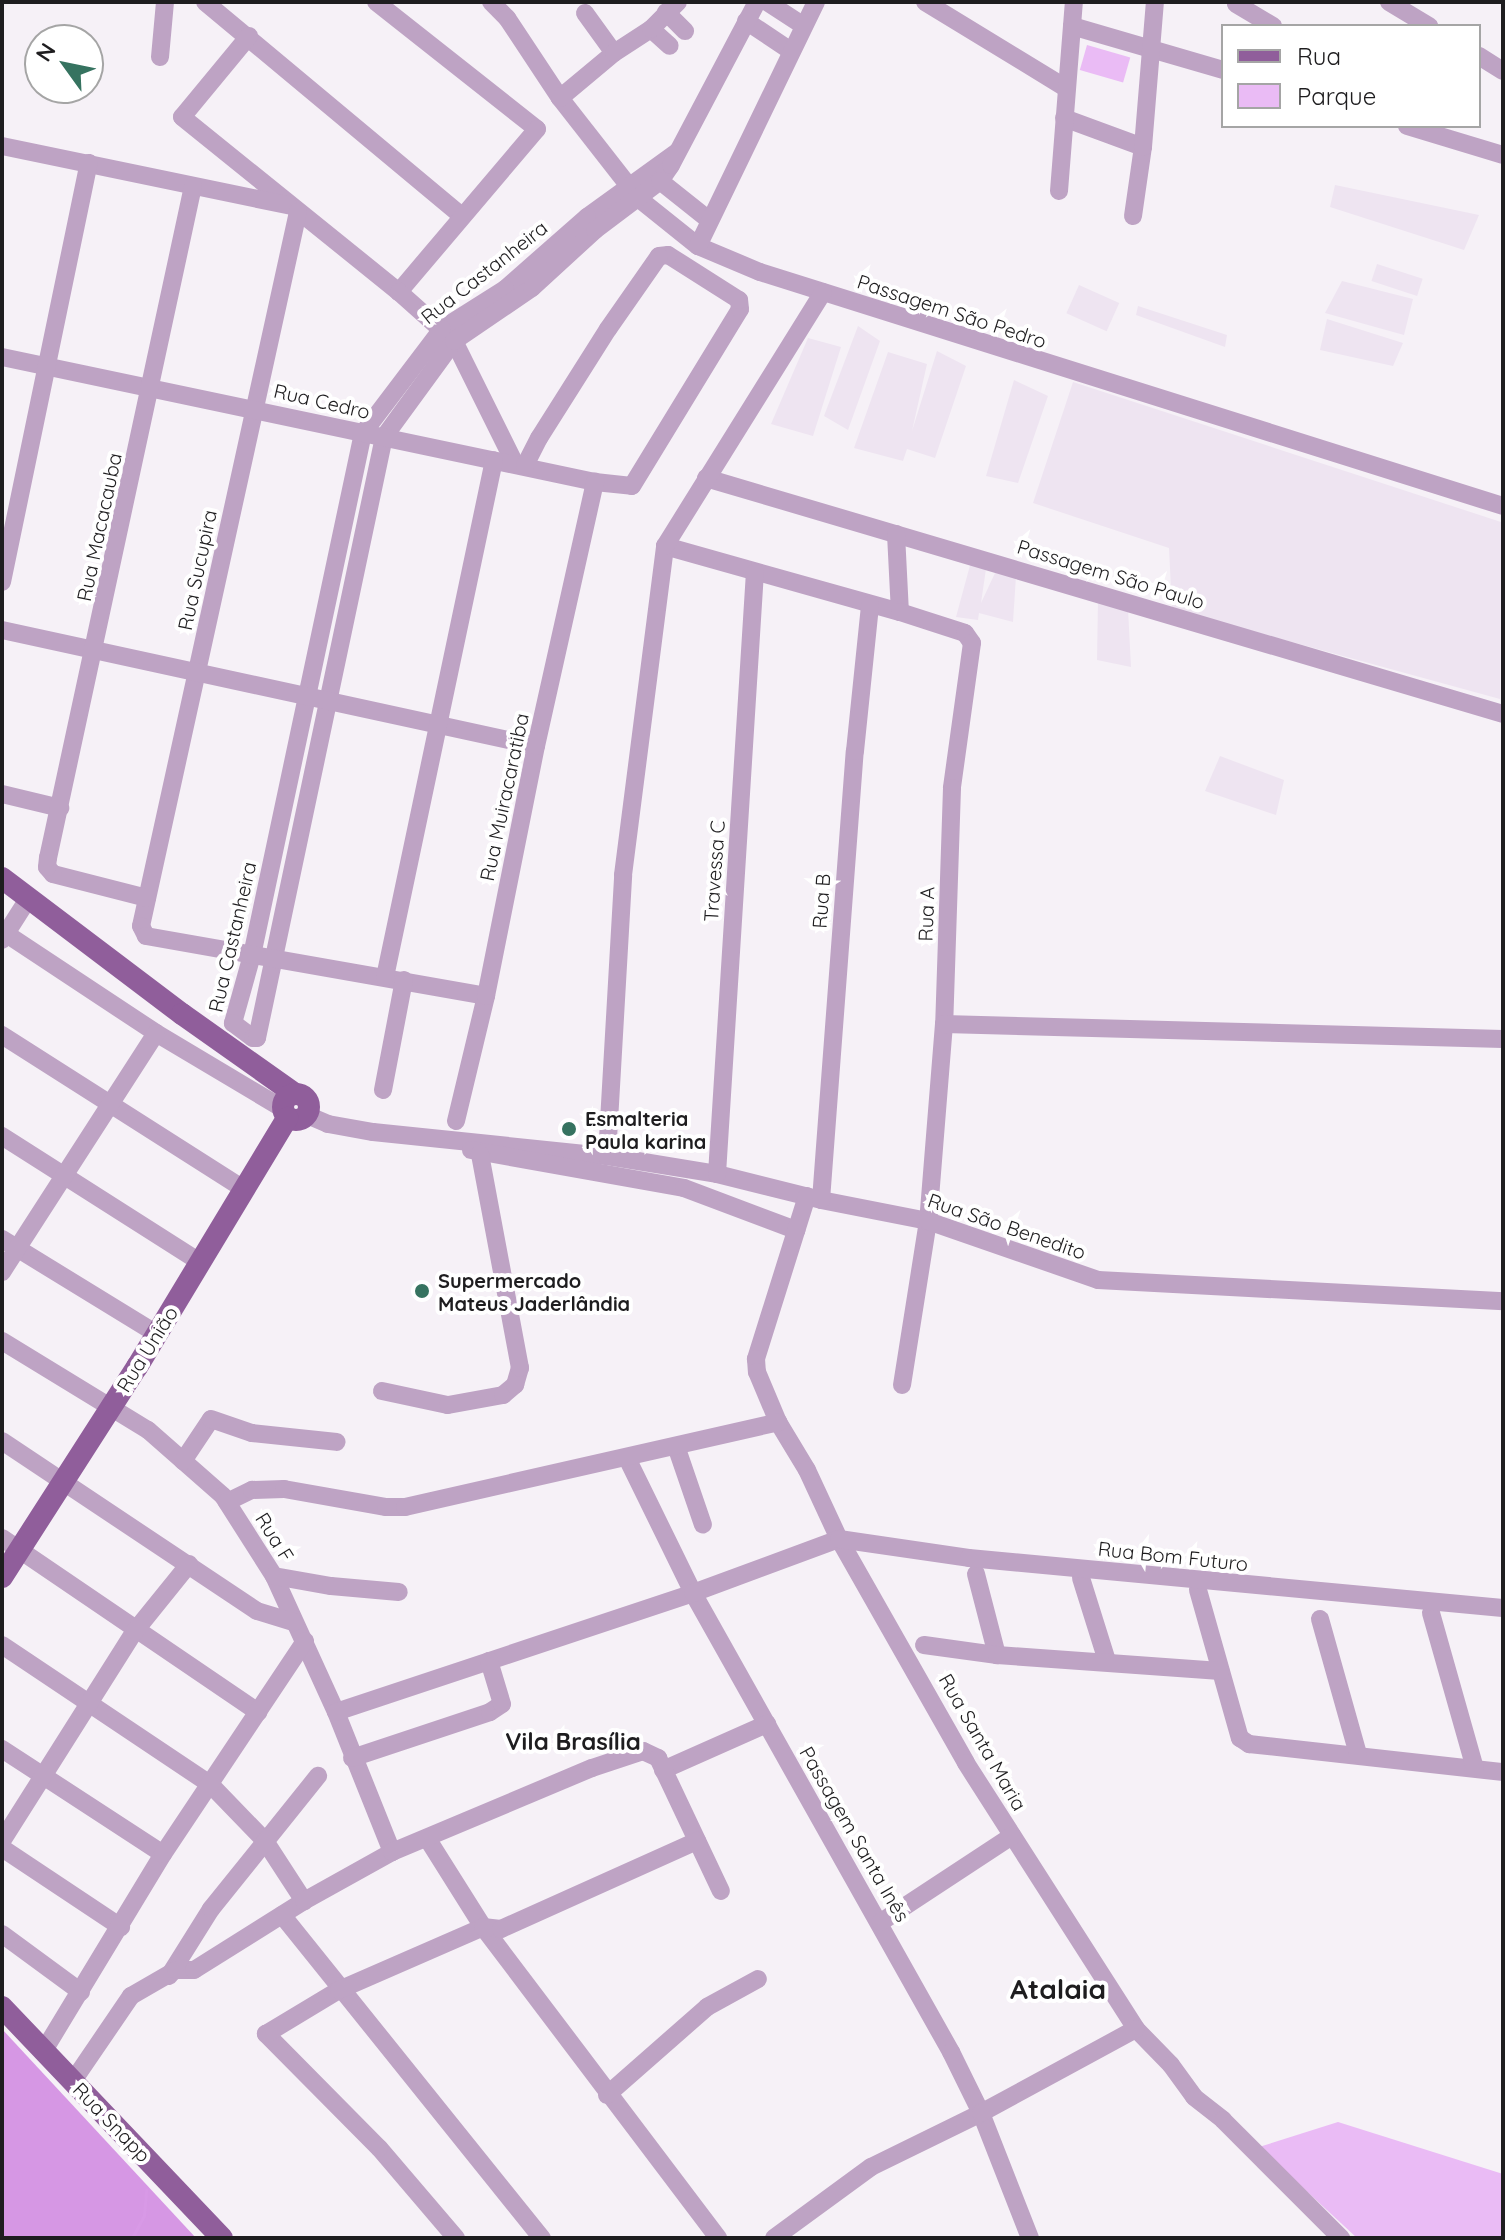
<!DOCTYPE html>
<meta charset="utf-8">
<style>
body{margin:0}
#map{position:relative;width:1505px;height:2240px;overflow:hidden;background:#f6f1f7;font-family:Quicksand,sans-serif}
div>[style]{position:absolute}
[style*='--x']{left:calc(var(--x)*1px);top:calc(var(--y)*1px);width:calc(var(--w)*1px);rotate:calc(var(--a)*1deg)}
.built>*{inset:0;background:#eee4f1;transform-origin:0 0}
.green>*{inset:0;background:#eabbf5;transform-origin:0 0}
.forest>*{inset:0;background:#d697e4}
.stream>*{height:3px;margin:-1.5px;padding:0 1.5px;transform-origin:1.5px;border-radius:1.5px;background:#d899e6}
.minor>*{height:18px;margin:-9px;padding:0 9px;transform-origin:9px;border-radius:9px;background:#bea3c4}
.major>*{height:22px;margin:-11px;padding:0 11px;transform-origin:11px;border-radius:11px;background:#905e9b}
.major>.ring{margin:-11px;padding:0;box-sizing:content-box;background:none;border:22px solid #905e9b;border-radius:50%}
.dots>*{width:22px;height:22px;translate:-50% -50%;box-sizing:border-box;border:4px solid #fff;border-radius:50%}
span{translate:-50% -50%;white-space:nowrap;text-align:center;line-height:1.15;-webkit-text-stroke:8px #fff;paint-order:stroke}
.street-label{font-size:20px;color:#1e1d1f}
.poi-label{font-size:20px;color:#1e1d1f;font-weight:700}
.left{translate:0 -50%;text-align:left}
.quarter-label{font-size:24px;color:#1e1d1f;font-weight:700}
.district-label{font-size:28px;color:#1e1d1f;font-weight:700}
.frame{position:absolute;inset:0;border:4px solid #1e1d1f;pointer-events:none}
.legend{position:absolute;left:1221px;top:24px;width:260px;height:104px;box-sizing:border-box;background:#fff;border:2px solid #a5a5a5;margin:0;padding:10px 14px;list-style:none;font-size:24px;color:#1e1d1f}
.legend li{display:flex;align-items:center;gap:16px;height:40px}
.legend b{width:40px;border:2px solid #a5a5a5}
.north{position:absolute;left:24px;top:24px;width:80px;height:80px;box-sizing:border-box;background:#fff;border:2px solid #a5a5a5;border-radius:50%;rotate:303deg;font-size:22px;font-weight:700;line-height:32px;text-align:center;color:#1e1d1f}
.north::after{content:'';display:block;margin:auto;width:28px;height:36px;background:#367360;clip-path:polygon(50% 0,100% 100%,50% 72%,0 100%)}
</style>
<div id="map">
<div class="built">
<i style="clip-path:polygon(1335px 185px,1479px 215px,1464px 250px,1330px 207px)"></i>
<i style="left:1377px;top:264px;width:48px;height:18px;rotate:18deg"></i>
<i style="clip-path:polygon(1342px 281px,1413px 299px,1404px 335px,1325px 313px)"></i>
<i style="left:1079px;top:285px;width:44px;height:31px;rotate:24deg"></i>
<i style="clip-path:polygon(1138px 306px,1227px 335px,1225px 347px,1136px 315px)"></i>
<i style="clip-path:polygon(1327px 319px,1403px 343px,1393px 366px,1320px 350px)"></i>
<i style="clip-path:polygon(858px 326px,880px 341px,848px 430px,824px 416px)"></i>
<i style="clip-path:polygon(808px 338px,841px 347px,813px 436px,771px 424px)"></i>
<i style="clip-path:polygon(937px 351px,966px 366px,935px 458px,907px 449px,903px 461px,854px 448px,888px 352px,927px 364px,912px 431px)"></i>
<i style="clip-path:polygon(1014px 380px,1048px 396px,1018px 483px,986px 476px)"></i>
<i style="clip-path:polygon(1073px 382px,1501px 522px,1500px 699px,1172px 609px,1169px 548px,1033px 503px)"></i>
<i style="clip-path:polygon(972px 558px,987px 562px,981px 603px,995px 573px,1016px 576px,1013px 622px,979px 613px,978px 620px,956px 617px)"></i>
<i style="clip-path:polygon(1098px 601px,1128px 609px,1131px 667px,1097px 660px)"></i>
<i style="clip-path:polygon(1220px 756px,1284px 780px,1276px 815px,1205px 791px)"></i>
</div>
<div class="green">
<i style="left:1087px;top:45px;width:45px;height:26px;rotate:16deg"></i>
<i style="clip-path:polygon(1338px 2122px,1503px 2174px,1503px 2238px,1357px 2238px,1259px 2147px)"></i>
</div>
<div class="forest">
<i style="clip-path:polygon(2px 2029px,196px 2238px,2px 2238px)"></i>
</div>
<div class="stream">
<i style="--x:132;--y:2238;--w:26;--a:-62"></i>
<i style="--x:144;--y:2215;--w:25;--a:-85"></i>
</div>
<div class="minor">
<i style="--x:205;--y:2;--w:334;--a:39.8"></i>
<i style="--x:376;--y:2;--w:205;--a:38.3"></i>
<i style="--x:537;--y:129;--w:214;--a:130.3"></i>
<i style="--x:491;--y:2;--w:23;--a:45"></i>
<i style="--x:507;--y:18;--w:96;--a:56.5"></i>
<i style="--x:560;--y:98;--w:127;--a:52"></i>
<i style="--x:638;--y:198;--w:77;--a:38.7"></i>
<i style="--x:698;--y:246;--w:67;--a:22.8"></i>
<i style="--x:760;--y:272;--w:779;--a:17.48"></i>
<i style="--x:767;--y:2;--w:44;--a:33"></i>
<i style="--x:925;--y:2;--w:165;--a:31.4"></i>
<i style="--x:1389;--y:2;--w:47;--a:31"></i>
<i style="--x:1236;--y:4;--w:43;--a:30.7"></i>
<i style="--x:666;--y:12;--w:27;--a:45"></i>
<i style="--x:585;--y:13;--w:49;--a:54.1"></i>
<i style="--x:746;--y:21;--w:54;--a:33.7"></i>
<i style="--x:1072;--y:26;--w:157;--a:16.2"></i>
<i style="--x:651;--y:29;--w:25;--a:42"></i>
<i style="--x:249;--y:36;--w:105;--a:129.6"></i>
<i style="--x:182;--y:117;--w:279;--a:38.9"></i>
<i style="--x:399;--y:292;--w:74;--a:41.7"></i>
<i style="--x:454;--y:341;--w:137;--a:63.6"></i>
<i style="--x:1479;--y:56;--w:28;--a:32"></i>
<i style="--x:160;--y:57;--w:55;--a:-84.8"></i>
<i style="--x:560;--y:98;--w:70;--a:-39.8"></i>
<i style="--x:614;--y:53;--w:44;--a:-33"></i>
<i style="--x:651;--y:29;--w:38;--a:-45"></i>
<i style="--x:1064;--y:118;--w:84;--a:20.2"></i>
<i style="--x:1407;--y:126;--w:100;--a:16.8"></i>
<i style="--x:2;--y:146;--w:292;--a:11.7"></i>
<i style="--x:677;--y:152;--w:111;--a:144.2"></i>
<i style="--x:587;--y:217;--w:109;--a:138.7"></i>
<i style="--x:505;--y:289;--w:75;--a:147.6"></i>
<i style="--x:442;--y:329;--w:131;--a:127.2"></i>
<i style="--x:363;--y:433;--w:534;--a:102"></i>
<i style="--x:252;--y:955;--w:71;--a:105.6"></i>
<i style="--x:233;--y:1023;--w:25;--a:37"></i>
<i style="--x:253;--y:1038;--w:4;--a:0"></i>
<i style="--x:257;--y:1038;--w:614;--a:-78.07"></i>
<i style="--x:384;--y:437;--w:119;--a:-53.9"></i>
<i style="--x:454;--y:341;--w:94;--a:-34.2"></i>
<i style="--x:532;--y:288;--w:86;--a:-42.6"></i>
<i style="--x:595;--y:230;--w:81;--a:-37"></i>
<i style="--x:660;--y:181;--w:19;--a:-55"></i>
<i style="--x:671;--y:165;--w:184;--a:-62.2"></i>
<i style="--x:660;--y:181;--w:63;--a:38.5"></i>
<i style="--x:1059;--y:191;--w:190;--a:-85.5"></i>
<i style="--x:298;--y:212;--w:731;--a:102.4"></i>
<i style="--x:141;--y:926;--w:11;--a:63"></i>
<i style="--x:146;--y:936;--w:345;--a:10"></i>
<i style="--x:1133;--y:216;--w:70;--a:-81.8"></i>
<i style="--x:1143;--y:147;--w:145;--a:-85.3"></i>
<i style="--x:698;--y:246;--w:271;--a:-64.2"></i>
<i style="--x:2;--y:357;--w:606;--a:11.9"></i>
<i style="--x:595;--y:482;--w:37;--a:6"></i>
<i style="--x:632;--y:486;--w:207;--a:-58.6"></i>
<i style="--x:740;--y:309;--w:9;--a:-96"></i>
<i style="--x:739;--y:300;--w:84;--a:-147.6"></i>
<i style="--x:668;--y:255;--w:9;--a:174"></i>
<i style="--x:659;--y:256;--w:89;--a:124.9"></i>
<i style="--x:608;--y:329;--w:129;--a:122.3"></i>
<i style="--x:539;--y:438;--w:31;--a:117"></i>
<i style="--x:706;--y:478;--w:831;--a:16.49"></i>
<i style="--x:896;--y:534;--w:78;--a:87.1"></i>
<i style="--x:665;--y:546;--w:244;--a:15.7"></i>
<i style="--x:900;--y:612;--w:68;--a:17.9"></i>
<i style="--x:965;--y:633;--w:12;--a:55"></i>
<i style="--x:972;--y:643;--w:146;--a:97.9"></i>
<i style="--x:952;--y:788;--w:236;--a:91.9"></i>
<i style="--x:944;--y:1024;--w:198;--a:94.6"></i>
<i style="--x:928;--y:1221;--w:166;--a:99"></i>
<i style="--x:2;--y:582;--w:428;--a:-78.3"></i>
<i style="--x:2;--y:630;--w:546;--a:12.26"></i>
<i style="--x:2;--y:794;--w:60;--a:13.6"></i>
<i style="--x:147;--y:898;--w:97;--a:-165.7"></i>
<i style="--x:53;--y:874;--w:9;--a:-131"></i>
<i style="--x:47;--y:867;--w:9;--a:-84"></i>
<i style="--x:48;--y:858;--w:687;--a:-77.82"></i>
<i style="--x:2;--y:931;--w:185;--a:33.5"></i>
<i style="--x:156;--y:1033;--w:147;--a:30.8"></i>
<i style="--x:2;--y:940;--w:49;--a:-57.6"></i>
<i style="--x:385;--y:977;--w:528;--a:-78.09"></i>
<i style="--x:944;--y:1024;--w:559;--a:1.54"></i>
<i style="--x:2;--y:1035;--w:288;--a:32.5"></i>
<i style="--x:383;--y:1090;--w:112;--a:-79.2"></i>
<i style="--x:307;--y:1115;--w:23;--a:23"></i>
<i style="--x:328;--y:1124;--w:46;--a:10.1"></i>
<i style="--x:373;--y:1132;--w:235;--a:5.9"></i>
<i style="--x:607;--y:1156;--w:111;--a:9.3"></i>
<i style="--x:717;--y:1174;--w:107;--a:14"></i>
<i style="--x:821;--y:1200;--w:109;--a:11.1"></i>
<i style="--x:928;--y:1221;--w:180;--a:19.1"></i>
<i style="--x:1098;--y:1280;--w:406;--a:3"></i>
<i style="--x:456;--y:1121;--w:129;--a:-76.5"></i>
<i style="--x:486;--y:996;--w:255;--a:-78.7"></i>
<i style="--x:536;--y:746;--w:271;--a:-77.4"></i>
<i style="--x:2;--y:1136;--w:235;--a:32.5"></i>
<i style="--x:471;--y:1150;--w:216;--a:10.1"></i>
<i style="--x:684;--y:1188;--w:120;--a:20.6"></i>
<i style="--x:607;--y:1156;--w:281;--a:-86.7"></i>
<i style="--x:623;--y:875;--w:332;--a:-82.7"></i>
<i style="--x:665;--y:546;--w:299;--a:-58.1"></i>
<i style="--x:717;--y:1174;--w:603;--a:-86.39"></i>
<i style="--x:807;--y:1196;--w:171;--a:107.4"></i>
<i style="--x:756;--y:1359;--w:13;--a:86"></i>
<i style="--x:757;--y:1372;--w:54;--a:67.2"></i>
<i style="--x:778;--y:1422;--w:56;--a:58.9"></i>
<i style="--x:807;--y:1470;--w:76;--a:65.1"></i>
<i style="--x:839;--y:1539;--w:257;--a:60.4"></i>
<i style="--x:966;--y:1763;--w:316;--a:57.4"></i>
<i style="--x:1136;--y:2029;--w:50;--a:45.8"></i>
<i style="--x:1171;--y:2065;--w:39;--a:54"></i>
<i style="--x:1194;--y:2097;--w:37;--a:38"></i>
<i style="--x:1223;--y:2120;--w:167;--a:45"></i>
<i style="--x:821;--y:1200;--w:450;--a:-85.7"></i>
<i style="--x:855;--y:751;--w:147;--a:-84.1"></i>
<i style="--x:2;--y:1239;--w:182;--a:31.5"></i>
<i style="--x:2;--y:1272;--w:284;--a:-57.2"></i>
<i style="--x:2;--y:1341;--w:171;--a:31.4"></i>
<i style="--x:148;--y:1430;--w:100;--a:41.3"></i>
<i style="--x:223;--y:1496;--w:95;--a:57.5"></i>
<i style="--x:274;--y:1576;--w:149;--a:65.5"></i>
<i style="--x:336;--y:1712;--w:151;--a:68.2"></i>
<i style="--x:382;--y:1391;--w:67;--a:12"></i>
<i style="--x:448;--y:1405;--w:56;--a:-10.3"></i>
<i style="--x:503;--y:1395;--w:16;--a:-40"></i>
<i style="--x:515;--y:1385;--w:18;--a:-74"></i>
<i style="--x:520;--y:1368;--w:218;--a:-100.6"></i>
<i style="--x:2;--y:1441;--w:306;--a:33.7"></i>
<i style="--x:257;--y:1611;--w:39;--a:17"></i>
<i style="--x:676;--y:1446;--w:83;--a:71.1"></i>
<i style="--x:627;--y:1458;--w:150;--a:63.9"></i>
<i style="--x:693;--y:1593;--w:527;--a:60.66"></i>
<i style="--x:951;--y:2052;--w:68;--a:63.8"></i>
<i style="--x:981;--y:2113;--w:134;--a:68.6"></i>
<i style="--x:183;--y:1461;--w:50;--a:-56.3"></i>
<i style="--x:211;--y:1419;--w:43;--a:18.9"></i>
<i style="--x:252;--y:1433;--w:85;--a:6"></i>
<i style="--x:227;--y:1502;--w:28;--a:-26"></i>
<i style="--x:252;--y:1490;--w:32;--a:-2"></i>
<i style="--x:284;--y:1489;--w:104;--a:10"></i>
<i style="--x:386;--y:1507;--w:19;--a:0"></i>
<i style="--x:405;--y:1507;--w:383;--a:-12.8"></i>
<i style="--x:2;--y:1538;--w:310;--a:34.2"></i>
<i style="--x:976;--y:1574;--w:84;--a:75.5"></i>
<i style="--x:274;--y:1576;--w:58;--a:10"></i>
<i style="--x:331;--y:1586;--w:68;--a:5"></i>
<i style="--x:1081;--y:1578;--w:87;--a:72.6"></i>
<i style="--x:1198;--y:1590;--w:154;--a:74.2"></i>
<i style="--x:1240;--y:1738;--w:11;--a:34"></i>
<i style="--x:1249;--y:1744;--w:256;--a:6.3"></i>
<i style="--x:1431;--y:1613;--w:161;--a:74.2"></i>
<i style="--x:1320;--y:1619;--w:140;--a:74.3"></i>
<i style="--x:2;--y:1645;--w:250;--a:33.8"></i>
<i style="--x:210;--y:1784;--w:79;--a:46"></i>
<i style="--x:265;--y:1841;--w:72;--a:57"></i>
<i style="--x:924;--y:1645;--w:74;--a:7.8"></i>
<i style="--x:997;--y:1655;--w:224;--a:4.1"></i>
<i style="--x:336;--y:1712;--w:376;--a:-18.4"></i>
<i style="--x:693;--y:1593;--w:156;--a:-20.3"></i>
<i style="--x:839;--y:1539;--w:131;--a:8.3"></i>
<i style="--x:969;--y:1558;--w:536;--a:5.35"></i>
<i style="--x:2;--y:1749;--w:192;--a:33.1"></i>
<i style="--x:352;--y:1758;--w:145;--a:-18.4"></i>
<i style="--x:490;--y:1712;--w:14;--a:-34"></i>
<i style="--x:502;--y:1704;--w:45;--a:-106.8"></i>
<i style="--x:663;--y:1770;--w:114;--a:-23.9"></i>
<i style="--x:427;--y:1838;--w:105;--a:57.8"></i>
<i style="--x:483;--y:1927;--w:390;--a:52.9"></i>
<i style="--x:2;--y:1841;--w:249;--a:-57.7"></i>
<i style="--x:135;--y:1631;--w:86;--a:-51.1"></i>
<i style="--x:2;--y:1848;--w:143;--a:33.6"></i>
<i style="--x:282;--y:1915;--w:415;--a:51.2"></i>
<i style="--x:881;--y:1922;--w:157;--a:-33.3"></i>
<i style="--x:2;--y:1934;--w:98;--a:36.3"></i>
<i style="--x:169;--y:1976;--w:79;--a:-57.9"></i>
<i style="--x:211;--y:1909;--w:171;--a:-51.2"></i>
<i style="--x:43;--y:2052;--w:232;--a:-58.8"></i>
<i style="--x:163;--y:1854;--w:256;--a:-56.3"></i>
<i style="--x:73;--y:2081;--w:103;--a:-55.7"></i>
<i style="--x:131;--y:1996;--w:52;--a:-30"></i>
<i style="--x:176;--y:1970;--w:18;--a:0"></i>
<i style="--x:194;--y:1970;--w:130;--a:-32.1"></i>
<i style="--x:304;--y:1901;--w:101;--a:-29.1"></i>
<i style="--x:392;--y:1852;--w:217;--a:-22.8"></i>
<i style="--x:592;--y:1768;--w:54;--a:-18.4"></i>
<i style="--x:643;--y:1751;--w:17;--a:25"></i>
<i style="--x:658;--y:1758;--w:147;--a:64.7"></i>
<i style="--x:607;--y:2095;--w:133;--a:-41.3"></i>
<i style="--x:707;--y:2007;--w:58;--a:-28.8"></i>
<i style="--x:456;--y:2238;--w:118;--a:-130.5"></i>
<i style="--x:379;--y:2148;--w:161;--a:-134.7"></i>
<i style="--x:266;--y:2034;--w:85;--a:-31.1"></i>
<i style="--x:339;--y:1990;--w:157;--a:-23.6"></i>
<i style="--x:483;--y:1927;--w:18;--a:6"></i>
<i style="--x:501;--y:1929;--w:215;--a:-24.2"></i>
<i style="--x:774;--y:2238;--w:120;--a:-36.2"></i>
<i style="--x:871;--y:2167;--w:123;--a:-26.1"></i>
<i style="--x:981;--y:2113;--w:176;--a:-28.5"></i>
</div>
<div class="major">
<i style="--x:2;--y:878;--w:226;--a:37.1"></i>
<i style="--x:182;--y:1014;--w:138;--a:35.3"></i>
<i class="ring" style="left:283px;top:1094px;width:4px;height:4px"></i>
<i style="--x:2;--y:1577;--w:250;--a:-57.3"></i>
<i style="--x:137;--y:1367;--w:291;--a:-58.9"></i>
<i style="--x:2;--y:2007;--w:319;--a:46.4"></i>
</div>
<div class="dots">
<i style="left:569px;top:1129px;background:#367360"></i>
<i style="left:422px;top:1291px;background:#367360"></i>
</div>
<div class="street-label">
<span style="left:484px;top:272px;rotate:-38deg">Rua Castanheira</span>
<span style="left:952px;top:311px;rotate:18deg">Passagem São Pedro</span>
<span style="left:322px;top:401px;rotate:13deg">Rua Cedro</span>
<span style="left:99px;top:527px;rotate:-78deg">Rua Macacauba</span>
<span style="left:197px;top:570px;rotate:-78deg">Rua Sucupira</span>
<span style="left:1111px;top:574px;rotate:17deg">Passagem São Paulo</span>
<span style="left:504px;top:797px;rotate:-78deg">Rua Muiracaratiba</span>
<span style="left:714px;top:871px;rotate:-86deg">Travessa C</span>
<span style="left:821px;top:901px;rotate:-86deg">Rua B</span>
<span style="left:926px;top:914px;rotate:-88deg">Rua A</span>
<span style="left:232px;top:937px;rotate:-77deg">Rua Castanheira</span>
<span style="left:1007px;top:1226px;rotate:19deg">Rua São Benedito</span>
<span style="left:147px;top:1349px;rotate:-58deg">Rua União</span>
<span style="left:275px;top:1537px;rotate:58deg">Rua F</span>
<span style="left:1173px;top:1556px;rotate:6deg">Rua Bom Futuro</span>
<span style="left:983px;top:1742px;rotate:60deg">Rua Santa Maria</span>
<span style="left:855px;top:1834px;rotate:60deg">Passagem Santa Inês</span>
<span style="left:112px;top:2122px;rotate:46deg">Rua Snapp</span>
</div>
<div class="poi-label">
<span class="left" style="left:585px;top:1130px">Esmalteria<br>Paula karina</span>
<span class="left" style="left:438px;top:1292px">Supermercado<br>Mateus Jaderlândia</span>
</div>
<div class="quarter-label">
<span style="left:573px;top:1742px">Vila Brasília</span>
</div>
<div class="district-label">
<span style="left:1058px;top:1989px">Atalaia</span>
</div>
<div class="frame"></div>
<ul class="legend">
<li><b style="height:10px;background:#905e9b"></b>Rua</li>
<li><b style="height:22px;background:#eabbf5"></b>Parque</li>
</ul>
<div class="north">N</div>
</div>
